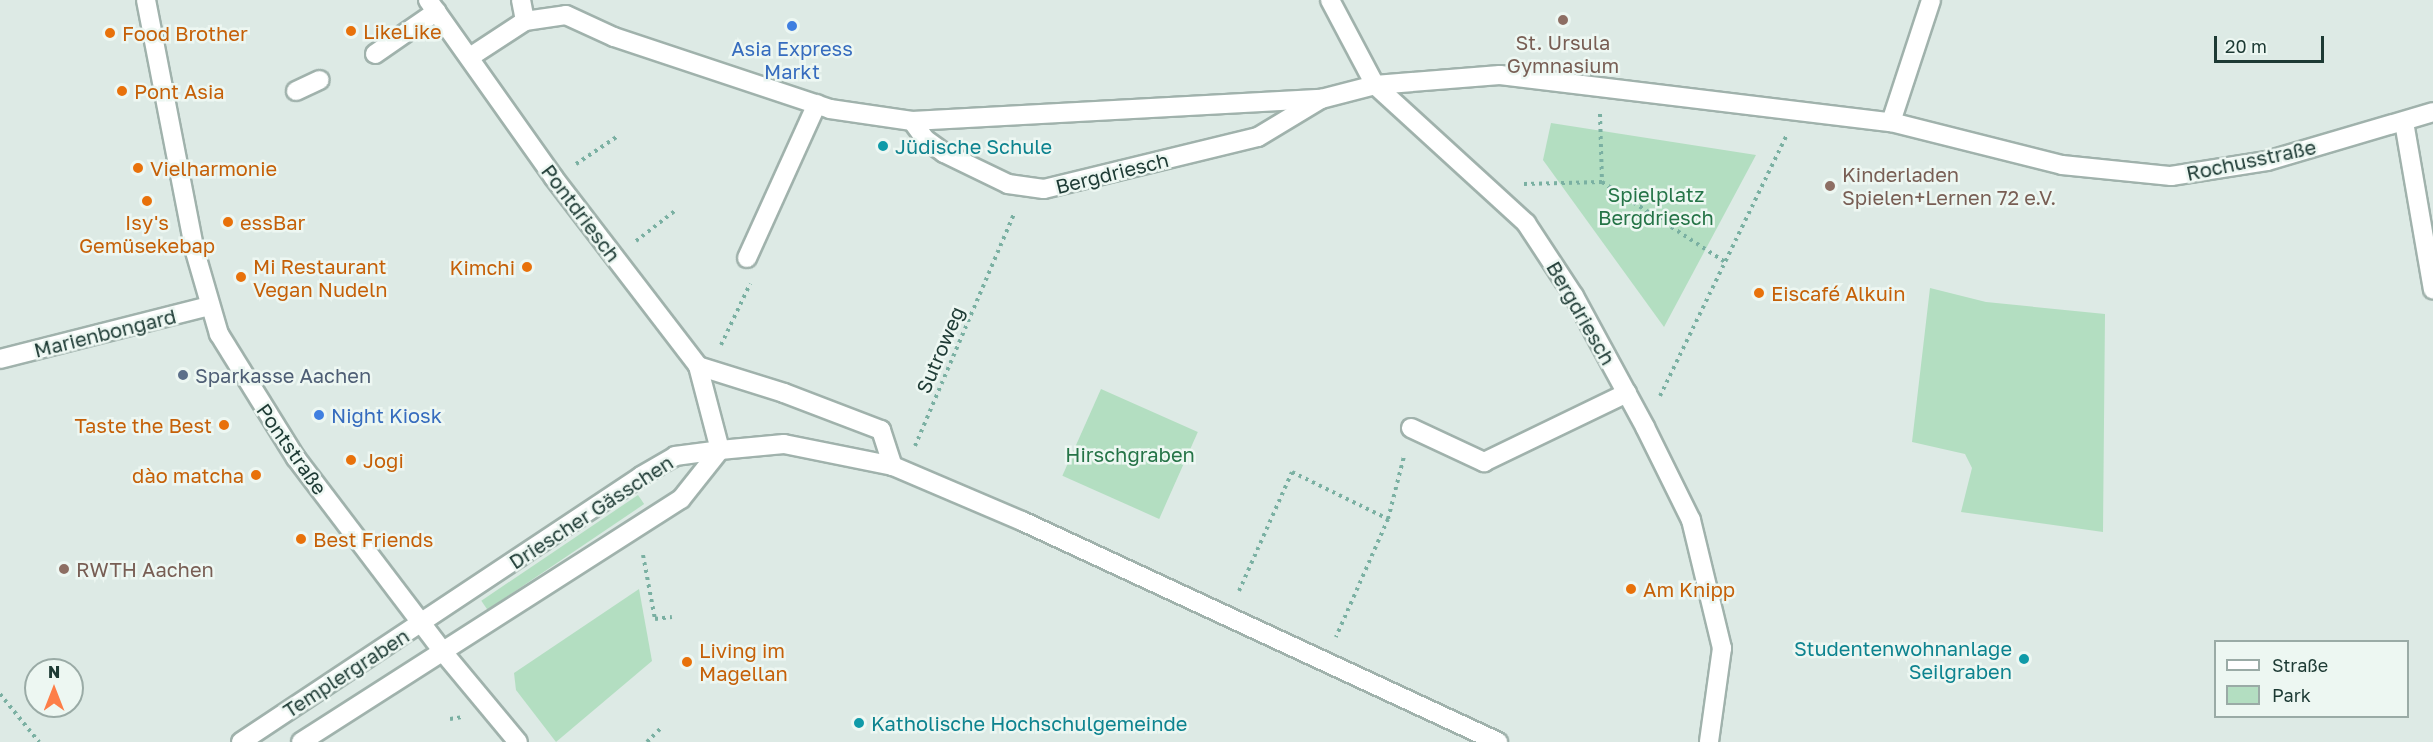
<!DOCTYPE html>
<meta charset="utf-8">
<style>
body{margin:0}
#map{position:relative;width:2433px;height:742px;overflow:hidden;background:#ddeae5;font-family:"Golos Text",sans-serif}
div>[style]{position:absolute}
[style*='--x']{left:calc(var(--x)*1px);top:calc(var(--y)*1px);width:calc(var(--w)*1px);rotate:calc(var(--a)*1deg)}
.green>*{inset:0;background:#b3dec1;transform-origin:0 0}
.path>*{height:4px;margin-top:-2px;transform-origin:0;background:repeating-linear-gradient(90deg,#7ab0a2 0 3px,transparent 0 7.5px)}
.roads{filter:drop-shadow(2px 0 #a0b2ac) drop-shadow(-2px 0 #a0b2ac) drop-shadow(0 2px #a0b2ac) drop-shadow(0 -2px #a0b2ac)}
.lane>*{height:18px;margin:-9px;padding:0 9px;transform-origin:9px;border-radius:9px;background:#fff}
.street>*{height:18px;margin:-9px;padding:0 9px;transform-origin:9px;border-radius:9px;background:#fff}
.secondary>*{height:18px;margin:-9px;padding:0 9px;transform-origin:9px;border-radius:9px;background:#fff}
.dots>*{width:16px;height:16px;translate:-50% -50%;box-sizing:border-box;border:3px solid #edf7f2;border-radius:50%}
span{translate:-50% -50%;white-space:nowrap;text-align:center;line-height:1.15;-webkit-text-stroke:5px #edf7f2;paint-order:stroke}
.food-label{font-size:20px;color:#c56008}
.left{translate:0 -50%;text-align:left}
.right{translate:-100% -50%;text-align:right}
.education-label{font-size:20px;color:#785e54}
.shop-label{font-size:20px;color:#366cbe}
.culture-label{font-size:20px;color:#0d838f}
.street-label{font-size:20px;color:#1d3a34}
.park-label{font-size:20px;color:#257447}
.service-label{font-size:20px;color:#4e5e75}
.legend{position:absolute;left:2214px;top:640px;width:195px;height:78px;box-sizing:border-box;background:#edf7f2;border:2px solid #9aaba6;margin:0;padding:8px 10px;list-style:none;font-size:18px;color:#1d3a34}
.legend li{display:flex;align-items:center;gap:12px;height:30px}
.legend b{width:30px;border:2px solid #9aaba6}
.north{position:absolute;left:24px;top:658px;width:60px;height:60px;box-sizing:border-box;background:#edf7f2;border:2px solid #9aaba6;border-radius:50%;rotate:0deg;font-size:16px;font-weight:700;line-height:24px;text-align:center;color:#1d3a34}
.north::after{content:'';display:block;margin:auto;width:21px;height:27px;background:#fd7e48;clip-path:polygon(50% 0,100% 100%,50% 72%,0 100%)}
.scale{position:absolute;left:2214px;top:36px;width:110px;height:27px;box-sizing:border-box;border:3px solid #1d3a34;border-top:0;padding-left:8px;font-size:18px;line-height:21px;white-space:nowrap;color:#1d3a34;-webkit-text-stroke:4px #edf7f2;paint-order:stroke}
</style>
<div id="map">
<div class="green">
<i style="clip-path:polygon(1551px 123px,1756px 155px,1664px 327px,1543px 160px)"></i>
<i style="clip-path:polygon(1930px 288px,1986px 302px,2105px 314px,2103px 532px,1961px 512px,1972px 468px,1965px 454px,1912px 442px)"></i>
<i style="left:1101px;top:389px;width:106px;height:95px;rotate:24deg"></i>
<i style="left:638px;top:495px;width:11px;height:189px;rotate:56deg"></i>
<i style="clip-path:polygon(639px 589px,652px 661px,556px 742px,516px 690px,514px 673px)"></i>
</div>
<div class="path">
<i style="--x:1600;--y:114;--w:68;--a:88.3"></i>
<i style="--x:576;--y:164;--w:50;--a:-33.7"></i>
<i style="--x:1524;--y:184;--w:78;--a:-1.5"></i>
<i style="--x:1602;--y:182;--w:147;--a:33"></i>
<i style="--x:636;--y:241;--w:51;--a:-37.8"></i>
<i style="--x:721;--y:345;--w:68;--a:-64.6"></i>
<i style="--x:1660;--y:396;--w:289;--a:-64.1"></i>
<i style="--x:915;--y:446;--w:254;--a:-66.9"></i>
<i style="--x:1388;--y:519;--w:65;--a:-75.7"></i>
<i style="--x:643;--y:555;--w:65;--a:79.4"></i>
<i style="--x:655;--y:619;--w:17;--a:-7"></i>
<i style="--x:1239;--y:591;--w:130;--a:-66"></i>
<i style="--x:1292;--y:472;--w:107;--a:26.1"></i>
<i style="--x:1388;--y:519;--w:129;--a:113.8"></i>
<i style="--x:0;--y:694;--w:62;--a:50.9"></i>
<i style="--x:450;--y:719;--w:12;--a:-9"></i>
<i style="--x:647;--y:742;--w:20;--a:-45"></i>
</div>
<div class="roads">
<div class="lane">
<i style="--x:521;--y:0;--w:21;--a:79"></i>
<i style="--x:375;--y:54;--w:75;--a:-34.7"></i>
<i style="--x:296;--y:91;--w:26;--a:-25"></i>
<i style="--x:912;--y:121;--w:22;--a:54"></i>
<i style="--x:925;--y:139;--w:24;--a:36"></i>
<i style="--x:944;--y:153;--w:71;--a:25.8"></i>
<i style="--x:1008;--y:184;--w:36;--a:8"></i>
<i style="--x:1044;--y:189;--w:220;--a:-13.7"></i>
<i style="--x:1258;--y:137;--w:74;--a:-31.1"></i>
<i style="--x:747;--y:258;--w:169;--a:-65.6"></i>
<i style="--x:1411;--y:428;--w:81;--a:25"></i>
<i style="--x:1484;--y:462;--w:159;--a:-25.8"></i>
</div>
<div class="street">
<i style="--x:146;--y:0;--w:253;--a:79"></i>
<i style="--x:194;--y:248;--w:90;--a:73.8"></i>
<i style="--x:219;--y:334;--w:146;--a:58.2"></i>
<i style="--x:296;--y:458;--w:243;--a:52.8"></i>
<i style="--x:443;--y:652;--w:117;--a:50.2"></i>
<i style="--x:1330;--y:0;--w:96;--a:62.1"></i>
<i style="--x:1375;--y:85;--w:205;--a:42.4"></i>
<i style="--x:1526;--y:223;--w:87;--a:56.7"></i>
<i style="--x:1574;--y:296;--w:149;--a:61.5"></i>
<i style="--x:1645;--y:427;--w:104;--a:63.7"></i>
<i style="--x:1691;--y:520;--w:132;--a:76.4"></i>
<i style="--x:1722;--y:648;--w:95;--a:97.9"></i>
<i style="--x:470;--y:57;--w:66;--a:-33.2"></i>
<i style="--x:525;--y:21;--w:41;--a:-8.3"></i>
<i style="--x:566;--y:15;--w:53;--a:24.6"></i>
<i style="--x:614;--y:37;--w:228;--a:18.4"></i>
<i style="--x:830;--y:109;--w:83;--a:8.3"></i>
<i style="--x:912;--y:121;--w:410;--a:-3.1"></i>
<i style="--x:1321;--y:99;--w:56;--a:-14.5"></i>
<i style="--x:1375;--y:85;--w:125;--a:-4.6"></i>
<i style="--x:1500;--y:75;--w:394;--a:6.9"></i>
<i style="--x:1891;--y:122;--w:176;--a:14.1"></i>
<i style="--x:2062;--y:165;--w:110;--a:5.8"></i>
<i style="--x:2171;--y:176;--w:97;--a:-8.9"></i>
<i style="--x:2267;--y:161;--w:173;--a:-16.4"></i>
<i style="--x:1891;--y:122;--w:128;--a:-71.8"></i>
<i style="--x:2404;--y:122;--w:170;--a:80.2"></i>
<i style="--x:0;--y:359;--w:216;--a:-14.2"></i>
<i style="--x:241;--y:742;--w:480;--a:-33.6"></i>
<i style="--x:641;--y:476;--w:39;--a:-30"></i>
<i style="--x:675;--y:456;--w:45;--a:-7.6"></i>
</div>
<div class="secondary">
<i style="--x:428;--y:0;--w:218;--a:54.7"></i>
<i style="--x:554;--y:178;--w:237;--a:52.5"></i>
<i style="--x:698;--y:366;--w:87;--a:75.3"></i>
<i style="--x:698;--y:366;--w:90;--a:17.4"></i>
<i style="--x:784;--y:393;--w:104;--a:20.9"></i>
<i style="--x:881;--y:430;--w:38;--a:72"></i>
<i style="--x:720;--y:450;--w:64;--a:-5.4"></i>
<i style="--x:784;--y:444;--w:111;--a:11.4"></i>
<i style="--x:893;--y:466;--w:140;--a:23.1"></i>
<i style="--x:1022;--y:521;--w:525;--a:24.9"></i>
<i style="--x:301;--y:742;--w:451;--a:-32.6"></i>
<i style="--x:681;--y:499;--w:63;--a:-51.5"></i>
</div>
</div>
<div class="dots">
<i style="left:1563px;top:20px;background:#8d6e63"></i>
<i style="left:792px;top:26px;background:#3f7fe0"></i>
<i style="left:351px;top:31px;background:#e8710a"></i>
<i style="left:110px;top:33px;background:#e8710a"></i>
<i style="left:122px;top:91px;background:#e8710a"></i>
<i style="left:883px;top:146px;background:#0f9aa8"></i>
<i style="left:138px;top:168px;background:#e8710a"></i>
<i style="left:1830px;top:186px;background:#8d6e63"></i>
<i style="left:147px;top:201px;background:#e8710a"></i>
<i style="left:228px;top:222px;background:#e8710a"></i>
<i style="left:527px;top:267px;background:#e8710a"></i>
<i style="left:241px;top:277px;background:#e8710a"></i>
<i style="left:1759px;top:293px;background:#e8710a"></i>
<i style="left:183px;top:375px;background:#5c6f8a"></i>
<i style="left:319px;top:415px;background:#3f7fe0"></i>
<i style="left:224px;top:425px;background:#e8710a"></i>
<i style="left:351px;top:460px;background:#e8710a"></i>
<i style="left:256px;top:475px;background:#e8710a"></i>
<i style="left:301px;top:539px;background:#e8710a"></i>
<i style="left:64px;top:569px;background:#8d6e63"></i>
<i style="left:1631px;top:589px;background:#e8710a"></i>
<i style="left:2024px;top:659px;background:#0f9aa8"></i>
<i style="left:687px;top:662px;background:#e8710a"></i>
<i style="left:859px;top:723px;background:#0f9aa8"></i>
</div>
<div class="food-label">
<span class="left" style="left:363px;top:31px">LikeLike</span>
<span class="left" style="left:122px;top:33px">Food Brother</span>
<span class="left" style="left:134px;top:91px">Pont Asia</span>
<span class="left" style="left:150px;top:168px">Vielharmonie</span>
<span style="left:147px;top:234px">Isy's<br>Gemüsekebap</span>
<span class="left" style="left:240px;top:222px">essBar</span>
<span class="left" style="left:253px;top:278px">Mi Restaurant<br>Vegan Nudeln</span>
<span class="right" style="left:515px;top:267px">Kimchi</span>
<span class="left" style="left:1771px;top:293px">Eiscafé Alkuin</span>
<span class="right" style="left:212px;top:425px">Taste the Best</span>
<span class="left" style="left:363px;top:460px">Jogi</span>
<span class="right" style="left:244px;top:475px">dào matcha</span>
<span class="left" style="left:313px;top:539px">Best Friends</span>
<span class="left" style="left:1643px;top:589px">Am Knipp</span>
<span class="left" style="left:699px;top:662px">Living im<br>Magellan</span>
</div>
<div class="education-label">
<span style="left:1563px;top:54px">St. Ursula<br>Gymnasium</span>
<span class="left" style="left:1842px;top:186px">Kinderladen<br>Spielen+Lernen 72 e.V.</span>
<span class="left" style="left:76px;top:569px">RWTH Aachen</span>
</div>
<div class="shop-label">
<span style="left:792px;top:60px">Asia Express<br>Markt</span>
<span class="left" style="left:331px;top:415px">Night Kiosk</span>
</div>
<div class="culture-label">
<span class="left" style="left:895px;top:146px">Jüdische Schule</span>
<span class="right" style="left:2012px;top:660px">Studentenwohnanlage<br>Seilgraben</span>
<span class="left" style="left:871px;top:723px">Katholische Hochschulgemeinde</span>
</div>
<div class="street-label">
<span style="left:2251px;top:160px;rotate:-12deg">Rochusstraße</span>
<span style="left:1112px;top:173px;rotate:-14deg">Bergdriesch</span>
<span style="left:581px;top:213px;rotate:53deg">Pontdriesch</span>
<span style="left:1581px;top:313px;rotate:60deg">Bergdriesch</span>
<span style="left:105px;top:333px;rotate:-14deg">Marienbongard</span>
<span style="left:940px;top:350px;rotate:-67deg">Sutroweg</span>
<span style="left:292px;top:449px;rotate:55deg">Pontstraße</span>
<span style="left:591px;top:512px;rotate:-33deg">Driescher Gässchen</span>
<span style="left:346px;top:673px;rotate:-33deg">Templergraben</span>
</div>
<div class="park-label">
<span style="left:1656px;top:206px">Spielplatz<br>Bergdriesch</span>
<span style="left:1130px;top:454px">Hirschgraben</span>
</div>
<div class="service-label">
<span class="left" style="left:195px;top:375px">Sparkasse Aachen</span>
</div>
<ul class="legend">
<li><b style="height:8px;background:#fff"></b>Straße</li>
<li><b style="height:16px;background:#b3dec1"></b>Park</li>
</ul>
<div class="north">N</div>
<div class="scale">20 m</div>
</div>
